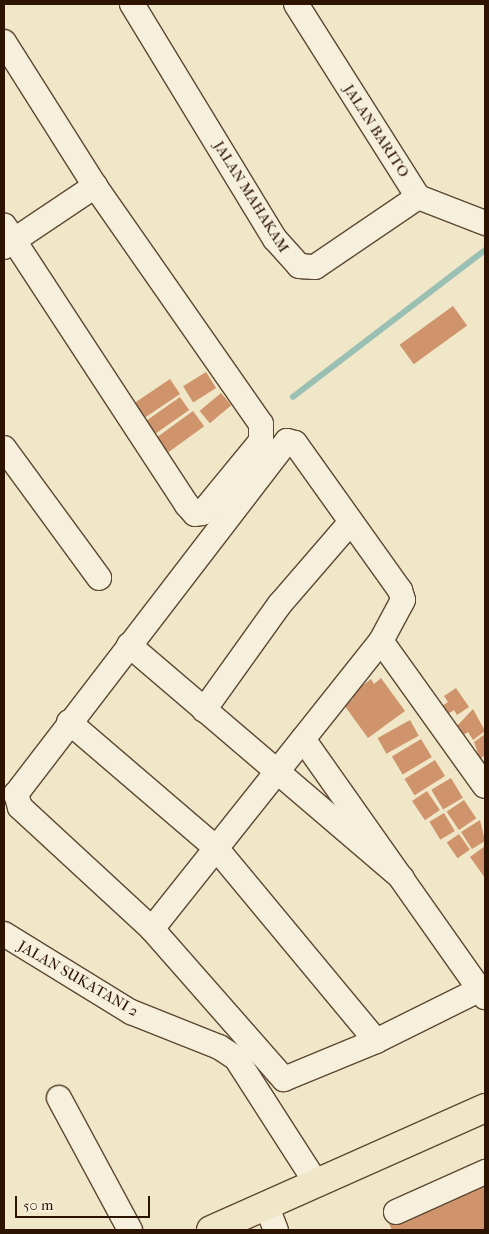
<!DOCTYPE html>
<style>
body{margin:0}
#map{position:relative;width:489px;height:1234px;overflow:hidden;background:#f0e6c8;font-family:"IM FELL French Canon",serif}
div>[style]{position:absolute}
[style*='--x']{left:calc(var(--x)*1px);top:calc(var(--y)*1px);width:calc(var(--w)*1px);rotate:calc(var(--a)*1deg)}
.stream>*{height:5.5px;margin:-2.75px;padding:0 2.75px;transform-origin:2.75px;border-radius:2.75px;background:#9ac0b4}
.building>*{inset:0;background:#cf946c;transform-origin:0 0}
.roads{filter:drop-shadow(1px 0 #5d4832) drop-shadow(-1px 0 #5d4832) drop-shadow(0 1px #5d4832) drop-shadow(0 -1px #5d4832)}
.minor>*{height:24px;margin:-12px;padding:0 12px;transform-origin:12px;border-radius:12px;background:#f5efdb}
.major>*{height:28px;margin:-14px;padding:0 14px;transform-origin:14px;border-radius:14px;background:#f0e6c8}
span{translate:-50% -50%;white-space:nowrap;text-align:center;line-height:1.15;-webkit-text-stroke:5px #f5efdb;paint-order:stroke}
.street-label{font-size:15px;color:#2c1400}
.frame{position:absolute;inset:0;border:5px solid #2c1400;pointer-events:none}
.scale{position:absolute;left:15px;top:1196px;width:135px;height:22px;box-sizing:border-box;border:2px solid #2c1400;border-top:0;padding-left:6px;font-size:15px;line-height:18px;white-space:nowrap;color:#2c1400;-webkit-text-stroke:4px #f5efdb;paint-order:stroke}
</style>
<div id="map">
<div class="stream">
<i style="--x:293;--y:397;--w:242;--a:-37.4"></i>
</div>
<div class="building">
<i style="left:453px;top:306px;width:24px;height:66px;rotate:54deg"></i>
<i style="left:206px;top:372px;width:19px;height:27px;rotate:58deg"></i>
<i style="left:170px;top:379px;width:18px;height:45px;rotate:56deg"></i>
<i style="left:221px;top:393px;width:16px;height:28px;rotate:50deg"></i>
<i style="left:180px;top:397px;width:16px;height:46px;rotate:55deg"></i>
<i style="left:193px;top:411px;width:19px;height:51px;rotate:54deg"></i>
<i style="clip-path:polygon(381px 678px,405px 711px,368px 738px,344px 705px,353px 699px,350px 695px,371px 679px,374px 684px)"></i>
<i style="clip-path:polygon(456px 688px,469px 707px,457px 715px,454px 710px,448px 714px,442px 706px,448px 702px,444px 696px)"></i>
<i style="clip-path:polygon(473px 709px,485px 731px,473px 740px,468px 732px,462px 736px,456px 727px)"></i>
<i style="left:410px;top:720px;width:18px;height:37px;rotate:61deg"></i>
<i style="clip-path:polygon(485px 734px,485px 755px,480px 759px,474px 742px)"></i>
<i style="left:421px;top:739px;width:21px;height:34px;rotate:59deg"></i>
<i style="left:435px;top:760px;width:19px;height:36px;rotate:58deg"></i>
<i style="left:451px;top:778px;width:23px;height:23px;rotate:59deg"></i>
<i style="left:427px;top:791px;width:23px;height:18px;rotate:56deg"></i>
<i style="left:464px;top:800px;width:22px;height:21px;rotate:56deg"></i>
<i style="left:444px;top:813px;width:21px;height:17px;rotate:59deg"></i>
<i style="clip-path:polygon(480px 820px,485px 841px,472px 849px,461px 832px)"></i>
<i style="left:459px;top:834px;width:19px;height:15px;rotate:55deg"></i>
<i style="clip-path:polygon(485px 846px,485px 878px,470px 857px)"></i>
<i style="clip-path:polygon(485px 1184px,485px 1230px,392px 1230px,389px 1224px)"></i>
</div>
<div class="roads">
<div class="minor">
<i style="--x:132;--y:4;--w:275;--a:58.7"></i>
<i style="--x:275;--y:239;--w:36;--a:48"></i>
<i style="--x:299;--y:266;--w:16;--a:4"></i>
<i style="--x:315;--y:267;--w:125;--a:-34.2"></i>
<i style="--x:296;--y:4;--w:228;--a:57.7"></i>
<i style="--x:418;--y:197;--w:72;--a:21.2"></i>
<i style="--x:4;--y:42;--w:170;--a:57.7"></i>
<i style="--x:95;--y:186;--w:290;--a:55.1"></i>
<i style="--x:261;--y:424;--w:17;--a:90"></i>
<i style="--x:261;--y:441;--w:93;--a:129.3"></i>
<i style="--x:202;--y:513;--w:7;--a:172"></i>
<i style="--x:195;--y:514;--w:12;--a:-132"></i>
<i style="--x:187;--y:505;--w:334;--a:-123.2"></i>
<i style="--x:4;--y:247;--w:110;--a:-33.8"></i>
<i style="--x:287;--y:441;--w:8;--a:14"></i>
<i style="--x:295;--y:443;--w:181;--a:54.5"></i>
<i style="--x:400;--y:590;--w:10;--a:73"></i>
<i style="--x:403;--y:600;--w:47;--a:118.2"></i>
<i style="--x:381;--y:641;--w:368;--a:128.5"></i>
<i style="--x:152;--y:929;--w:180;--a:-137.3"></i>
<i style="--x:20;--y:807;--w:14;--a:-107"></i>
<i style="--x:16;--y:794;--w:445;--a:-52.5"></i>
<i style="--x:4;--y:448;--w:161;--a:53.8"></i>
<i style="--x:381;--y:641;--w:178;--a:54.4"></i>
<i style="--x:129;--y:645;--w:359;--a:40.5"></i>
<i style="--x:204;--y:710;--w:130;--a:-54.4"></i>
<i style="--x:280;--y:604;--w:107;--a:-49.2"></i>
<i style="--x:69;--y:722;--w:194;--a:40.6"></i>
<i style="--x:216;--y:848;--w:251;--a:50.3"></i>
<i style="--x:303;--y:739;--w:316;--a:54.8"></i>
<i style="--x:152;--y:929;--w:200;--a:48.7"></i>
<i style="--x:284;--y:1079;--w:100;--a:-22.4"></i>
<i style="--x:376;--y:1041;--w:122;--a:-26.4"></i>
<i style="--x:4;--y:934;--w:149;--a:31.6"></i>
<i style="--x:131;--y:1012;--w:95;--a:21.7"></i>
<i style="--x:219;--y:1047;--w:20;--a:33"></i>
<i style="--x:236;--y:1058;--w:150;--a:57.3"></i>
<i style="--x:59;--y:1098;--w:150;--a:61.7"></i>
<i style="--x:267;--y:1207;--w:25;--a:69"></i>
<i style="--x:396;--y:1212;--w:98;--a:-24.2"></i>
</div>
<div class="major">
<i style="--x:211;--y:1230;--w:300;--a:-24"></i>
</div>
</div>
<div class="street-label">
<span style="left:376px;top:131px;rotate:57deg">JALAN BARITO</span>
<span style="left:251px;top:197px;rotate:58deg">JALAN MAHAKAM</span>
<span style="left:78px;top:979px;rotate:30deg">JALAN SUKATANI 2</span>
</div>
<div class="frame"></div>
<div class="scale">50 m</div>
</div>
